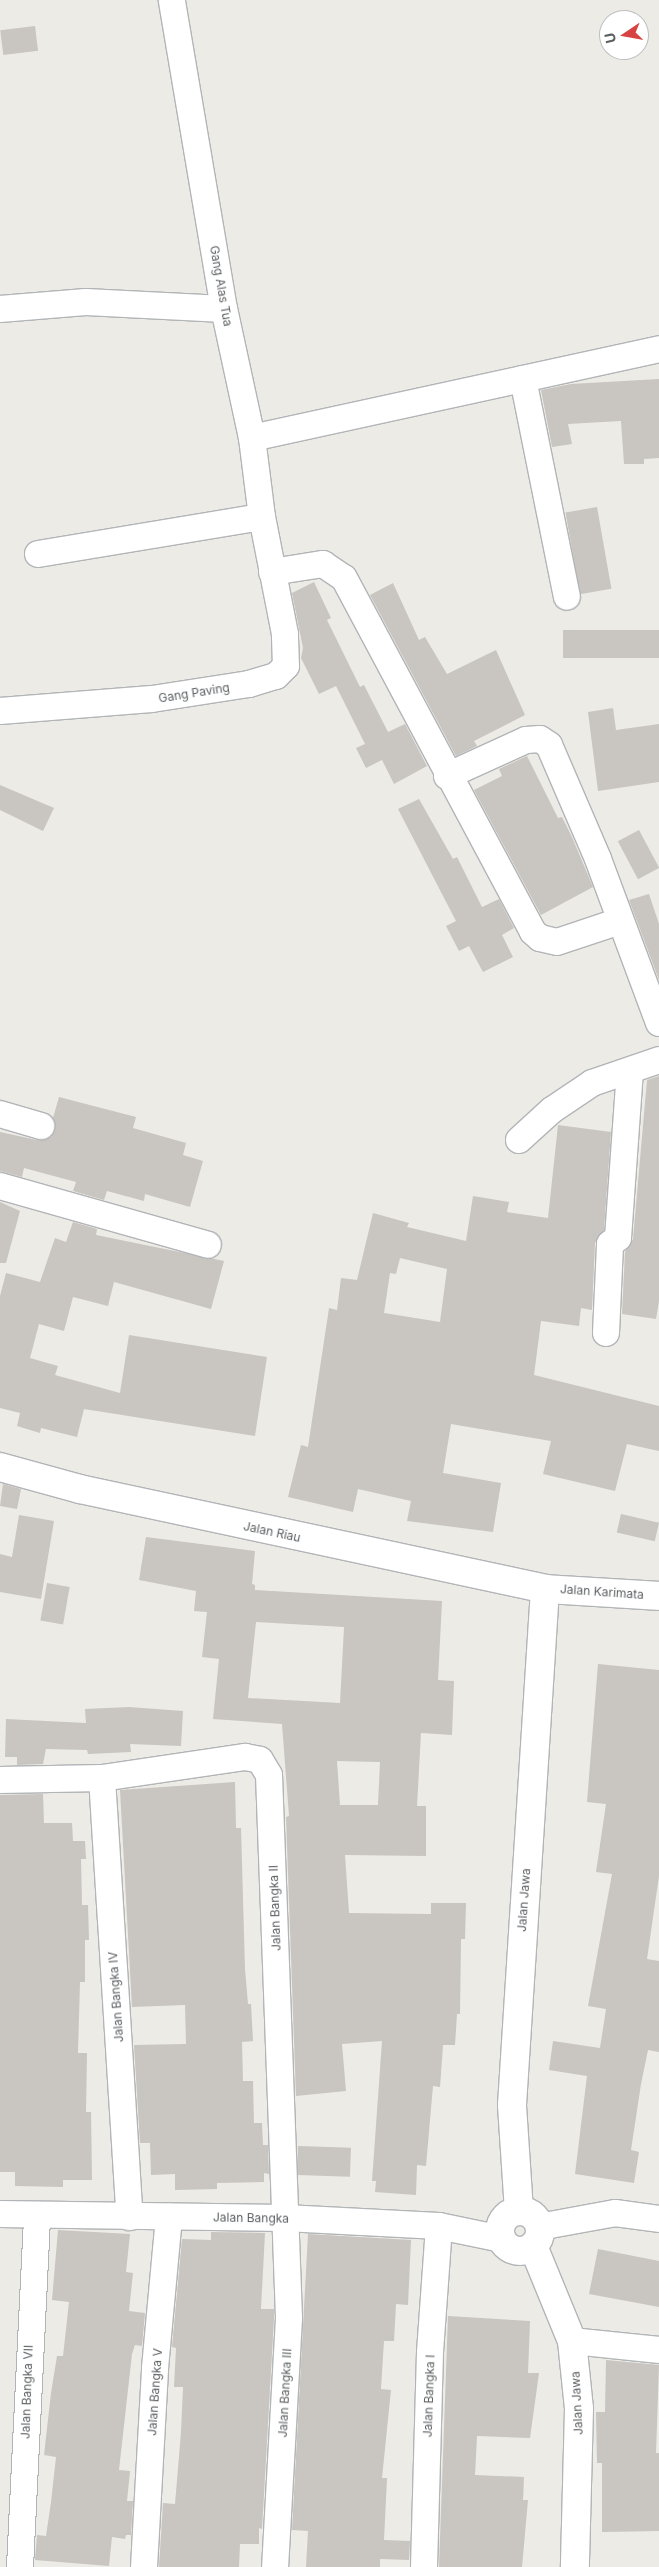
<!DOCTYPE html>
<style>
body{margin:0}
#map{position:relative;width:659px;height:2567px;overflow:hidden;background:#edebe5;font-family:Inter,sans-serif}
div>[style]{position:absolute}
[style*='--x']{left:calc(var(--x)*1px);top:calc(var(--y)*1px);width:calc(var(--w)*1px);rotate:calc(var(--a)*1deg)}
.building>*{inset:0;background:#c9c5c1;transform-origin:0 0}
.roads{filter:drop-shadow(1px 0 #b2b5b8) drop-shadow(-1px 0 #b2b5b8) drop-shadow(0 1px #b2b5b8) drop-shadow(0 -1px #b2b5b8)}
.street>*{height:26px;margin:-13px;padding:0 13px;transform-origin:13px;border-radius:13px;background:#fff}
.secondary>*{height:28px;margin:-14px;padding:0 14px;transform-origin:14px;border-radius:14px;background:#fff}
.secondary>.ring{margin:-14px;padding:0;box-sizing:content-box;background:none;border:28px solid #fff;border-radius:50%}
span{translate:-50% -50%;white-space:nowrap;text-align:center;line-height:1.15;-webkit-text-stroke:4px #fff;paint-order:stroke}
.street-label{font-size:12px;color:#5d6063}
.north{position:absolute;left:599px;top:10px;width:50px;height:50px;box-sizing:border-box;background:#fff;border:1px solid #bebfc1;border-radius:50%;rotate:258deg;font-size:14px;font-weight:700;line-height:20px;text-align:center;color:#5d6063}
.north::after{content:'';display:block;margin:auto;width:18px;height:22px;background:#d64342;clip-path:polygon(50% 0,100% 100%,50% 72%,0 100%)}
</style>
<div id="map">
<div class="building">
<i style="left:35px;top:26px;width:25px;height:35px;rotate:83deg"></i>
<i style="clip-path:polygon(659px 379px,659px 458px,644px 459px,644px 464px,624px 464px,621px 421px,568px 424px,572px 444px,552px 447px,541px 390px,571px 384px)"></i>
<i style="left:597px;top:507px;width:83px;height:32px;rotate:80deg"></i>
<i style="clip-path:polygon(314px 582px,331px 618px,327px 620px,360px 687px,364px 685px,388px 732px,405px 724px,427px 766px,394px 784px,382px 760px,366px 768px,356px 748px,365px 744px,336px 686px,319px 694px,301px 658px,303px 648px,292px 593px)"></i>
<i style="clip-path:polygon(393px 583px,419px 640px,425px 637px,447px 674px,496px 650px,525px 715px,474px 741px,477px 746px,456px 756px,370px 595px)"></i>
<i style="left:659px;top:630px;width:28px;height:96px;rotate:90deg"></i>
<i style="clip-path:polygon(613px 708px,616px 730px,659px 724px,659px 782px,598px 791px,588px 712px)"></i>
<i style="clip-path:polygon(527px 756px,558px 818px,562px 817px,572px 837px,593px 887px,541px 915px,474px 790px,502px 776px,499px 769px)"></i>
<i style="clip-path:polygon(0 785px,54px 808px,43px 831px,0 810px)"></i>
<i style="clip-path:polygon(419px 799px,453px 859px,457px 857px,482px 907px,499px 899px,514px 928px,502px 935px,513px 957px,483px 972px,469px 946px,459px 951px,446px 926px,456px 921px,398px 809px)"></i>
<i style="left:639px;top:830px;width:43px;height:24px;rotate:62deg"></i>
<i style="clip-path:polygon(649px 894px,659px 924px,659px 980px,629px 900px)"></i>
<i style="clip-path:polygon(659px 1076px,659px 1301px,656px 1319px,622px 1314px,625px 1252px,633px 1239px,647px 1080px)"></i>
<i style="clip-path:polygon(59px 1097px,136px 1117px,133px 1128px,186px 1143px,183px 1155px,203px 1161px,190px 1207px,145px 1194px,144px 1201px,107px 1191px,104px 1200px,73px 1191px,76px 1182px,24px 1168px,22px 1177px,0 1171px,0 1132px,37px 1140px,51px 1137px,55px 1130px,53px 1118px)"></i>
<i style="clip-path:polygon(evenodd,558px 1125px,611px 1132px,604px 1230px,595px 1243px,592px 1310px,581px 1308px,579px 1326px,541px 1321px,534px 1375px,659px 1406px,659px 1451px,627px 1444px,615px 1491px,543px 1474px,551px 1441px,451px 1424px,443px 1473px,501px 1483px,493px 1532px,407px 1521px,411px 1501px,358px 1489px,353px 1512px,288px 1497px,301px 1445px,308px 1447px,329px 1308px,337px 1310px,341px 1278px,357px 1280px,373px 1213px,409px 1223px,407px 1227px,466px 1241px,473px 1196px,509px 1202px,507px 1212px,548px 1218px,558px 1125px,400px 1258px,447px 1269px,440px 1322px,384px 1313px,390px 1273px,396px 1274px,400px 1258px)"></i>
<i style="clip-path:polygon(0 1202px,20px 1211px,6px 1263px,0 1263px)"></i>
<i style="clip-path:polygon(73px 1222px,97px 1229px,96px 1235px,224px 1261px,211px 1309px,114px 1282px,108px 1306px,73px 1297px,64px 1331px,39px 1324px,30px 1358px,58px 1366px,55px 1375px,120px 1393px,129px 1335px,267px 1357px,255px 1436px,84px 1409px,77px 1437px,41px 1428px,40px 1433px,17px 1426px,20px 1413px,0 1408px,0 1296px,6px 1273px,40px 1282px,55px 1238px,66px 1242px)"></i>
<i style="clip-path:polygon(3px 1484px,21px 1489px,17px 1509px,0 1506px)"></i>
<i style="left:621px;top:1514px;width:39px;height:19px;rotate:13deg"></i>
<i style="clip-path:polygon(19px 1515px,54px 1521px,41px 1599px,0 1592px,0 1554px,12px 1557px)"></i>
<i style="clip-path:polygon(evenodd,146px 1537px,255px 1551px,252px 1584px,255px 1585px,255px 1590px,442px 1601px,438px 1680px,454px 1681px,452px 1735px,421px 1733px,417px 1806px,426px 1806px,426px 1856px,345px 1855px,349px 1913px,431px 1914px,431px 1903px,466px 1903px,465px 1939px,461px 1939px,460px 2014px,457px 2014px,455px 2045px,443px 2045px,440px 2087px,433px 2086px,426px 2166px,417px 2165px,416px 2195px,375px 2192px,376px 2181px,372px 2181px,382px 2041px,342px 2044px,346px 2091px,296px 2096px,286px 1817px,289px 1816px,282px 1724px,213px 1719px,219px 1659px,202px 1657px,207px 1612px,194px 1611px,196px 1591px,139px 1580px,146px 1537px,256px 1622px,344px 1627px,340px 1703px,248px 1698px,256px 1622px,146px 1537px,337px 1761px,380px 1762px,378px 1805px,340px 1805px,337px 1761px)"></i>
<i style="left:47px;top:1583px;width:23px;height:38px;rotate:10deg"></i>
<i style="clip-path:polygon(598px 1664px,659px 1670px,659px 1876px,647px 1959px,659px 1961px,659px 2052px,648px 2050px,641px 2084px,631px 2150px,639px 2152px,634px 2183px,575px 2174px,587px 2076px,549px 2070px,553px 2041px,600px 2048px,606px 2009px,588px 2006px,612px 1874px,596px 1872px,606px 1804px,587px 1802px)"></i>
<i style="clip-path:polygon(129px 1707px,183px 1711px,181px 1746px,130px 1744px,131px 1752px,88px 1754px,87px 1750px,46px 1749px,43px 1764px,17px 1765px,17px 1757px,5px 1757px,6px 1719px,86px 1723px,85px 1709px)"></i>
<i style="clip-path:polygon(235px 1782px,236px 1828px,241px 1828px,245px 1969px,248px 2004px,251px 2004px,253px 2041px,242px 2042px,243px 2081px,253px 2081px,254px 2123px,262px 2123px,263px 2145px,268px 2145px,269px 2174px,264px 2173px,264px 2182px,217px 2183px,217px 2189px,175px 2190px,175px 2174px,151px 2175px,150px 2143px,140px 2143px,134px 2045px,186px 2044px,185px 2005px,132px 2007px,120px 1790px)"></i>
<i style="clip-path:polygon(43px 1794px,44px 1823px,72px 1823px,73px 1841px,85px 1841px,86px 1859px,81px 1859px,82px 1905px,88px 1905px,89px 1940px,85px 1940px,85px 1982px,80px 1982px,78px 2053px,87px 2053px,86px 2112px,91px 2112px,92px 2180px,63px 2180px,63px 2187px,15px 2186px,15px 2172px,0 2172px,0 1795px)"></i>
<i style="left:298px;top:2146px;width:53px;height:29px;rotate:2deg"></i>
<i style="clip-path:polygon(58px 2230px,130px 2234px,126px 2272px,133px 2273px,129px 2311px,145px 2313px,142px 2346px,135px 2345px,132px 2354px,119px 2470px,130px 2471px,127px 2501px,133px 2501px,131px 2535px,126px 2535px,125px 2539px,112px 2537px,109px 2566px,35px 2560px,37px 2535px,46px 2536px,51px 2502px,56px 2457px,44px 2455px,51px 2393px,57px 2356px,63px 2356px,69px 2302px,52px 2300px)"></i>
<i style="clip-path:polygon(211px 2232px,265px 2233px,261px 2309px,274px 2309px,274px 2318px,262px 2529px,259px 2528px,259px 2544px,240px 2544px,239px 2567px,159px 2567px,163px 2503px,175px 2504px,181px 2432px,183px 2387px,174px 2387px,176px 2348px,172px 2347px,182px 2239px,211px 2240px)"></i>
<i style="clip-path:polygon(308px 2234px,411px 2240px,408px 2305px,396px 2304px,394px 2341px,384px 2341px,381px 2389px,391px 2390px,382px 2478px,387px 2478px,384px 2540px,410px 2541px,409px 2560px,380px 2559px,380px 2567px,306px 2567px,308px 2531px,292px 2530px)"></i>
<i style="clip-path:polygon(598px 2249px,659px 2261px,659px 2307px,589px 2294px)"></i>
<i style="clip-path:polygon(448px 2316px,530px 2321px,528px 2373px,539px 2373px,530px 2438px,477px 2436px,475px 2475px,524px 2477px,523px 2500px,528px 2500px,522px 2567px,439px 2567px)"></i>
<i style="clip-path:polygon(606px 2360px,659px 2365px,656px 2453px,659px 2453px,659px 2531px,602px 2532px,602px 2463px,597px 2463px,596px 2412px,605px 2412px)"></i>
</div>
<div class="roads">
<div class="street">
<i style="--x:0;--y:309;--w:86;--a:-4.7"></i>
<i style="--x:86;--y:302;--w:138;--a:2.9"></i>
<i style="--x:523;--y:379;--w:222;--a:78.6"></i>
<i style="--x:252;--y:438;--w:417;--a:-12.3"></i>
<i style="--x:38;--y:554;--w:227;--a:-9.4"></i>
<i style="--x:272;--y:572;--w:52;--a:-8.9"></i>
<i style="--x:323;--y:564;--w:25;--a:34"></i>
<i style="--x:344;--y:578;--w:401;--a:61.9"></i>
<i style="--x:533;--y:932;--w:9;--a:41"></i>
<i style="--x:540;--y:938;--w:17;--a:13"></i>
<i style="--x:557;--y:942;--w:66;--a:-18.4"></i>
<i style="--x:0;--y:711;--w:152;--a:-4.5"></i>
<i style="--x:152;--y:699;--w:98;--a:-8.8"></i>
<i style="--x:249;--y:684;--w:28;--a:-17"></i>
<i style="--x:276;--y:676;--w:14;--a:-45"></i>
<i style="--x:286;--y:666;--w:32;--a:-92"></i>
<i style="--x:285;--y:634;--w:119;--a:-101.1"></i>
<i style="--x:262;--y:517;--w:80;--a:-97.2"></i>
<i style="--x:252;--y:438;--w:132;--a:-102.2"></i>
<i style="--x:224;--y:309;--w:313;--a:-99.6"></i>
<i style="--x:447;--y:776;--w:87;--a:-24.5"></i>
<i style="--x:526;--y:740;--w:14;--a:-4"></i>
<i style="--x:540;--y:739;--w:11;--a:34"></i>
<i style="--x:549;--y:745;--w:124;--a:66.7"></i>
<i style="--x:598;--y:859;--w:175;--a:69.6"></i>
<i style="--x:0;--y:1114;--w:43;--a:16.3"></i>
<i style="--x:519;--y:1140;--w:45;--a:-42.3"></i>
<i style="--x:552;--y:1110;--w:48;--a:-34"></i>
<i style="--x:592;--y:1083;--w:71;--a:-18.9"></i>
<i style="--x:0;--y:1186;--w:216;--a:15.8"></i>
<i style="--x:606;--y:1333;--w:89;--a:-87.4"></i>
<i style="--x:610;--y:1244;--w:10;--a:-37"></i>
<i style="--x:618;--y:1238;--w:167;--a:-85.9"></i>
<i style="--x:102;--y:1778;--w:440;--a:86.4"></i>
<i style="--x:0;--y:1780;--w:102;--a:-1.1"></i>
<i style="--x:102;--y:1778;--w:145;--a:-8.4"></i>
<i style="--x:245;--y:1757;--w:15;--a:11"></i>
<i style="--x:260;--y:1760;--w:17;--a:59"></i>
<i style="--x:269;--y:1775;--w:543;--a:87.89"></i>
<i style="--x:289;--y:2318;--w:249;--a:93.2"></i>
<i style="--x:0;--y:2214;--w:285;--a:0.8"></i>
<i style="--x:285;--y:2218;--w:154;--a:3"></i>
<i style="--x:439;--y:2226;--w:63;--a:11.8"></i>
<i style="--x:539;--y:2227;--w:77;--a:-10.4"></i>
<i style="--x:615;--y:2213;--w:44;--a:7.8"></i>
<i style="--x:572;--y:2341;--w:87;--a:5.9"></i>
<i style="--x:20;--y:2567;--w:350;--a:-87.2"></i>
<i style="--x:144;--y:2567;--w:199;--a:-86.8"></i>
<i style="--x:155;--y:2368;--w:152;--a:-84.7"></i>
<i style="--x:424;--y:2567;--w:215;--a:-88.4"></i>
<i style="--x:430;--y:2352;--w:126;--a:-85.9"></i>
</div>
<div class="secondary">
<i style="--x:0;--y:1467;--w:83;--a:15.4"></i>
<i style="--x:80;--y:1489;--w:476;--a:12.1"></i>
<i style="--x:545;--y:1589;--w:114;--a:3.5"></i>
<i style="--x:519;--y:2211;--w:106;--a:-93.8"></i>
<i style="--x:512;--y:2105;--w:517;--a:-86.34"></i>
<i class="ring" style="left:500px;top:2211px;width:12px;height:12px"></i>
<i style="--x:533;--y:2246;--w:103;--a:67.7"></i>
<i style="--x:572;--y:2341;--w:68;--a:84.1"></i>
<i style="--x:579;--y:2409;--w:158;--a:91.5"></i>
</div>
</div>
<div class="street-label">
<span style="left:221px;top:286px;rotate:80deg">Gang Alas Tua</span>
<span style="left:194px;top:693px;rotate:-9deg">Gang Paving</span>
<span style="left:272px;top:1532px;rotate:12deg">Jalan Riau</span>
<span style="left:602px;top:1592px;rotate:4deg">Jalan Karimata</span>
<span style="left:524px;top:1900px;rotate:-86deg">Jalan Jawa</span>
<span style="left:275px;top:1908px;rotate:-92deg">Jalan Bangka II</span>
<span style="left:116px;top:1997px;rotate:-94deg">Jalan Bangka IV</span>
<span style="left:251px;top:2218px;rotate:1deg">Jalan Bangka</span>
<span style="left:27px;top:2392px;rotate:-88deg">Jalan Bangka VII</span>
<span style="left:155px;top:2392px;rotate:-86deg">Jalan Bangka V</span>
<span style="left:285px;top:2393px;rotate:-87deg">Jalan Bangka III</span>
<span style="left:429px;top:2396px;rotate:-88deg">Jalan Bangka I</span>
<span style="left:577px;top:2403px;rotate:-93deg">Jalan Jawa</span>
</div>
<div class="north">U</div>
</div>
